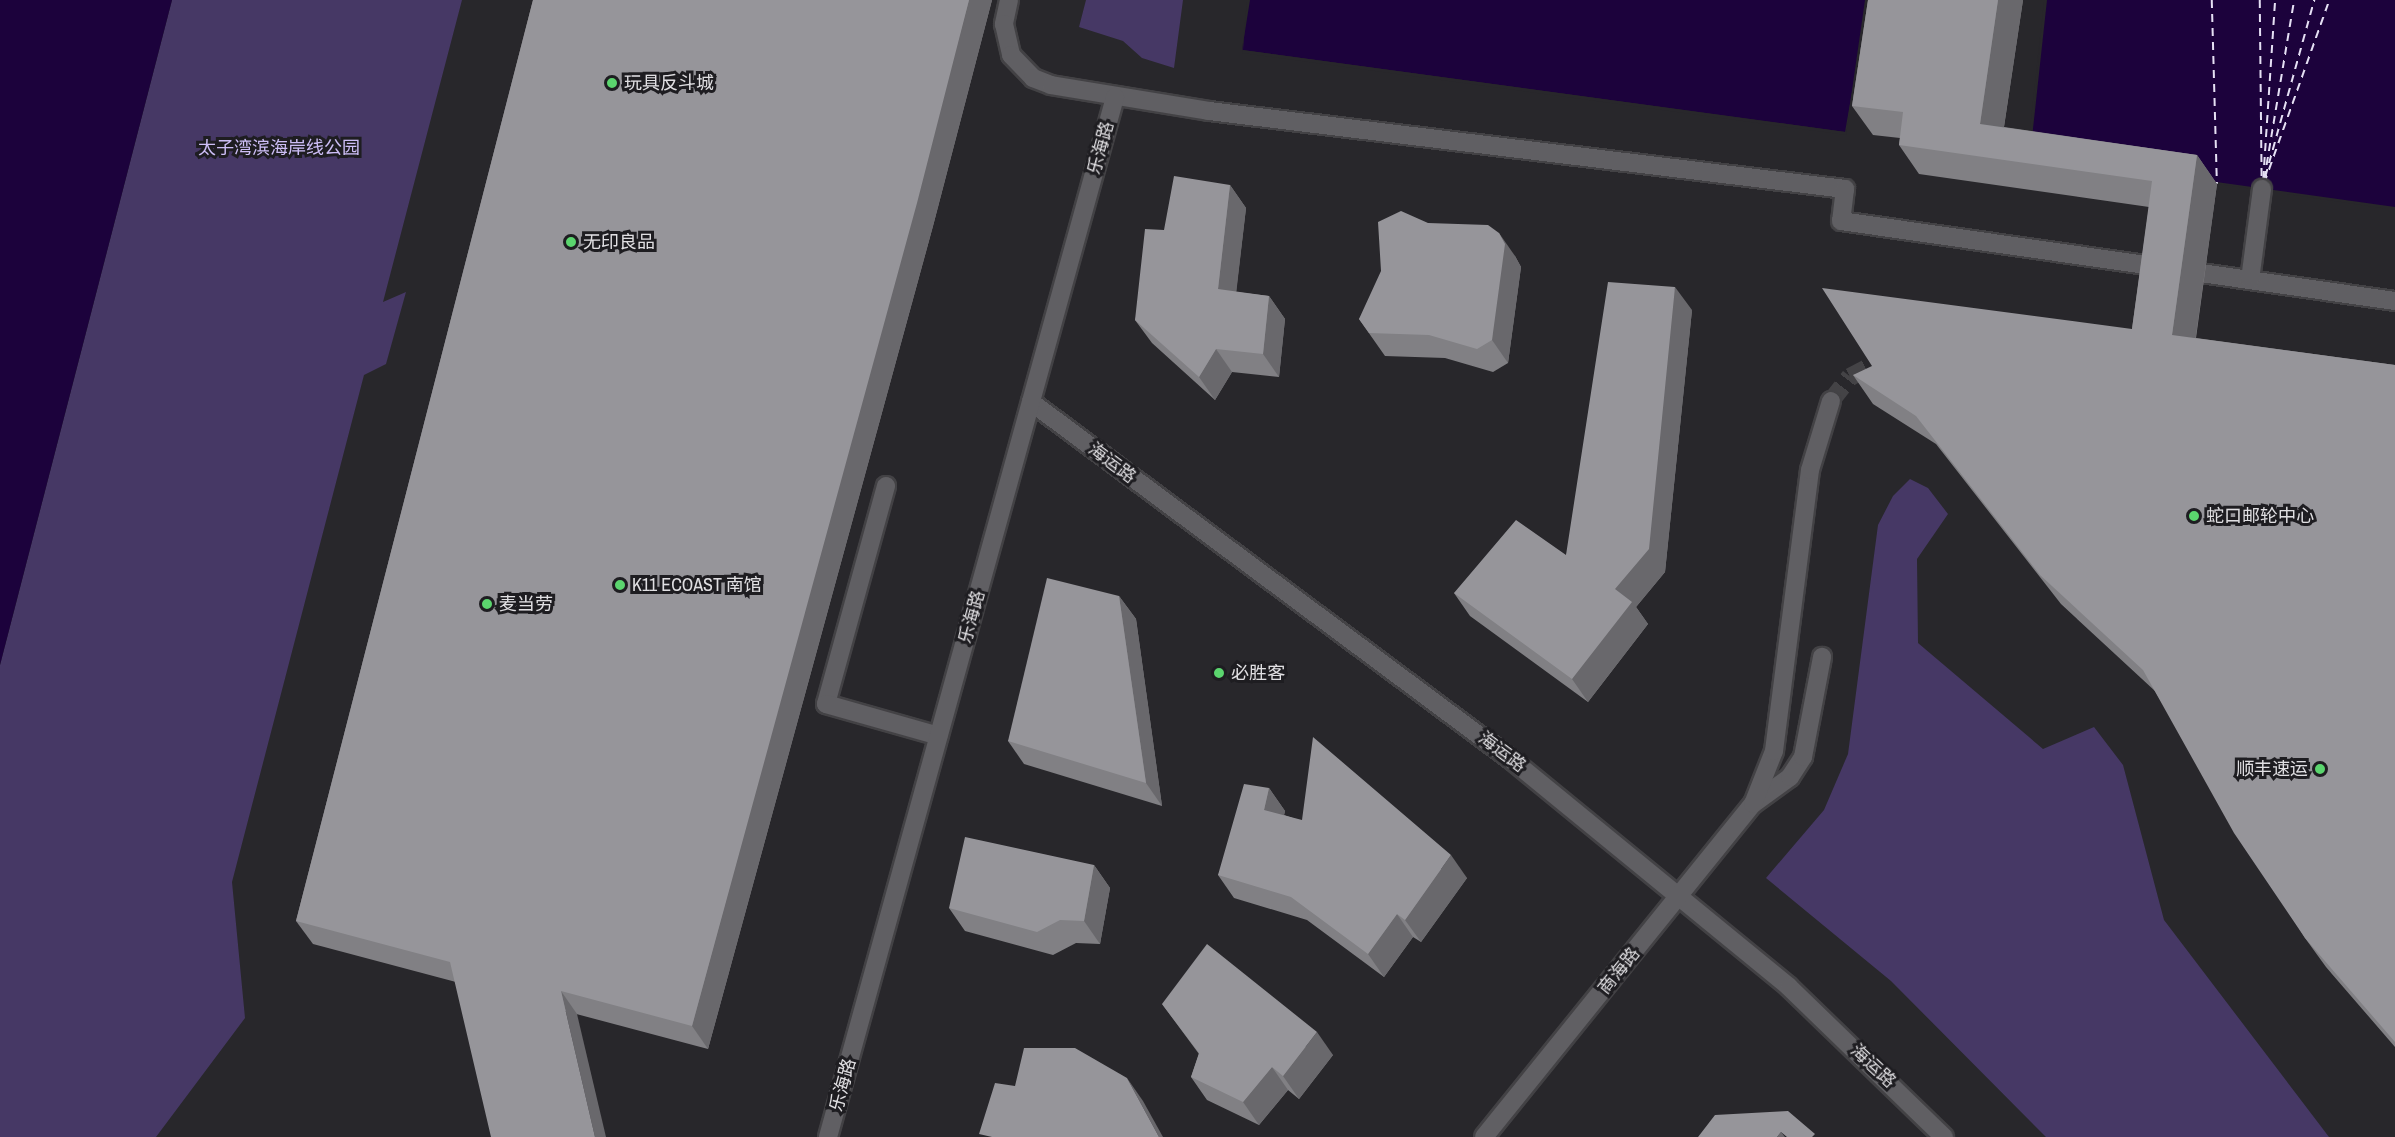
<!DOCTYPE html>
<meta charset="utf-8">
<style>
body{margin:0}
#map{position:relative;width:2395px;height:1137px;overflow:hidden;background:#28272b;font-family:"Archivo Narrow","Noto Sans SC",sans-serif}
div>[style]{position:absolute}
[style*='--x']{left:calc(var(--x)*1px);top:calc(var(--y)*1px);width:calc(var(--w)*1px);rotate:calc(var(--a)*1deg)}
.green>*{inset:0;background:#463865}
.water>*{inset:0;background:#1c023c}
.pier>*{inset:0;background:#28272b}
.ferry>*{height:1.5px;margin-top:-0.75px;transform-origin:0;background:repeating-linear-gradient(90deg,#e5e0f4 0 8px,transparent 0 14px)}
.minor-tunnel>*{height:18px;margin-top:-9px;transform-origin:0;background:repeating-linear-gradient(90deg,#444346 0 18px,transparent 0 27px)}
.roads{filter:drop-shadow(2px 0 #434245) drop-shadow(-2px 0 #434245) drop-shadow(0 2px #434245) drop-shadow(0 -2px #434245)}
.minor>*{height:18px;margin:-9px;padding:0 9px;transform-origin:9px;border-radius:9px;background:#605f63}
.wall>*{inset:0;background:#818084}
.shaded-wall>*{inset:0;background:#69686c}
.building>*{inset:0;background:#96959a}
.dots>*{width:16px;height:16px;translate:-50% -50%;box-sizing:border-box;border:3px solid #1e1d21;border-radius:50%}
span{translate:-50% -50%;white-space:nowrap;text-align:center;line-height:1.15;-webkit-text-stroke:6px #1e1d21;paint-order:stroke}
.poi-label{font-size:18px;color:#e0dfe2}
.left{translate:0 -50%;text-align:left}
.right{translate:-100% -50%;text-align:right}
.park-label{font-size:18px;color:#cdbef6}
.street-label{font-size:18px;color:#e0dfe2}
</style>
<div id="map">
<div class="green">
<i style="clip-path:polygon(172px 0,462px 0,383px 302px,406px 292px,386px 364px,364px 375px,232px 882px,245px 1018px,156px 1137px,0 1137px,0 665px)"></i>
<i style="clip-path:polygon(1086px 0,1183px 0,1174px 68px,1142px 58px,1123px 41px,1079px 27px)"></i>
<i style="clip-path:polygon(1910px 479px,1928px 488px,1948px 514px,1917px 559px,1918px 643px,2043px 749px,2094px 727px,2123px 765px,2164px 920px,2329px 1137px,2046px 1137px,1891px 981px,1766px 878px,1824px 810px,1848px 754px,1878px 525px,1893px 496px)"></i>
</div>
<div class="water">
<i style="clip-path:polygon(0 0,172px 0,0 665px)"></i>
<i style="clip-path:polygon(1250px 0,1865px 0,1846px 132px,1242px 50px)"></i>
<i style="clip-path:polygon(2047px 0,2395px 0,2395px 207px,2030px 156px)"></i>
</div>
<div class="pier">
<i style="clip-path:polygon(1247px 0,1243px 50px,1845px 132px,1868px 0,1846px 135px,1242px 53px)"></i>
<i style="clip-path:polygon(2044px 0,2030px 156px,2395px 210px,2027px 156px)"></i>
</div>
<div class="ferry">
<i style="--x:2212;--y:0;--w:184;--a:88.4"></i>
<i style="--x:2260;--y:0;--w:182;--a:89.4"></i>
<i style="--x:2265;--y:177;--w:184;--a:-74.5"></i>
<i style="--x:2263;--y:179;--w:179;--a:-86.2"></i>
<i style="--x:2264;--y:179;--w:181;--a:-80.5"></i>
<i style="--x:2264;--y:183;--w:194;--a:-70.4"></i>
</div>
<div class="minor-tunnel">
<i style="--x:1831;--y:401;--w:31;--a:-52"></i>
<i style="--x:1850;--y:377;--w:47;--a:-27.6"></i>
</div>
<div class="roads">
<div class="minor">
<i style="--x:1009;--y:0;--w:25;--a:102"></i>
<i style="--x:1004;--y:24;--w:32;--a:77"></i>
<i style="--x:1011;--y:55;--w:32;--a:46"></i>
<i style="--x:1033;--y:78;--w:19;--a:21"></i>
<i style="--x:1051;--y:85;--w:160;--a:9.3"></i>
<i style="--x:1209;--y:111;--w:641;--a:6.99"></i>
<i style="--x:1845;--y:189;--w:32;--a:97"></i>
<i style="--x:1841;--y:221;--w:560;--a:8.22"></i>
<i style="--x:2250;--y:280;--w:92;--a:-82.5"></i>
<i style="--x:1031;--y:402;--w:600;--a:36.66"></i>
<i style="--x:1512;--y:760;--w:358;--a:39.3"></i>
<i style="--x:1789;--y:987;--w:216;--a:44.1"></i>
<i style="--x:886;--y:486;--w:226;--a:105.4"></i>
<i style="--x:826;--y:704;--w:117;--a:15.8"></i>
<i style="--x:1753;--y:804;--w:46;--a:-36.1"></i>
<i style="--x:1790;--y:777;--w:24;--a:-57"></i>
<i style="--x:1803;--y:757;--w:102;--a:-79.2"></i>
<i style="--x:828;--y:1137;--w:1079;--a:-74.57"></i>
<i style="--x:1484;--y:1137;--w:428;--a:-51.1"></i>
<i style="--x:1753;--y:804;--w:57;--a:-68.4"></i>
<i style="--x:1774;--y:751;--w:283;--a:-82.7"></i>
<i style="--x:1810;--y:470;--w:72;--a:-73.1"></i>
</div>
</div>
<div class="wall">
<i style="clip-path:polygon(533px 0,992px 0,933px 226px,708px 1049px,313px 944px,296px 921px)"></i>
<i style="clip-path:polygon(1868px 0,2023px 0,2004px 127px,2197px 155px,2217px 184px,2196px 338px,2395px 365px,2395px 1047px,2326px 967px,2305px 938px,2155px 691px,2061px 604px,1936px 444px,1873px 404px,1853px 375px,2132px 329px,2149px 207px,1919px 174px,1899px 145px,1900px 138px,1873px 135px,1852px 106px)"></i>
<i style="clip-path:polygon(1230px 185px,1246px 208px,1236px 292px,1269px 296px,1285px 319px,1279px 377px,1232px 372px,1215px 400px,1152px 343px,1135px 320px,1164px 230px)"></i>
<i style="clip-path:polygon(1428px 223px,1515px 256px,1521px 267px,1508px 363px,1493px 372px,1445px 358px,1385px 356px,1359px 319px)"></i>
<i style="clip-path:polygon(1692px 310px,1665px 572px,1636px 607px,1648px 624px,1588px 702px,1470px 616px,1454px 593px,1566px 555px)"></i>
<i style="clip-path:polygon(1119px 596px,1136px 619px,1162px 806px,1024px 764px,1008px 741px)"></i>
<i style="clip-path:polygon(1269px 788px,1285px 811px,1284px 815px,1467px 878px,1421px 942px,1413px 937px,1384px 977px,1307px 920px,1234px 898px,1218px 875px)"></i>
<i style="clip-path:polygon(1094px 865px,1110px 888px,1100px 944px,1076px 943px,1053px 955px,965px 931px,949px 908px)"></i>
<i style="clip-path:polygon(1162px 1004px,1333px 1055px,1299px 1099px,1288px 1090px,1259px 1125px,1207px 1100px,1191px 1077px,1199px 1054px)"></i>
</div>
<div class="shaded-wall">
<i style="clip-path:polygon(969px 0,992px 0,933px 226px,708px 1049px,692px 1026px)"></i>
<i style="clip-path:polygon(1998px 0,2023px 0,2000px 153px,1980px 124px)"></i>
<i style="clip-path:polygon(2197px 155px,2217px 184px,2192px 364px,2172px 335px)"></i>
<i style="clip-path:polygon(1230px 185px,1246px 208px,1234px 312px,1218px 289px)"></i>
<i style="clip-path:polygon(1499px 233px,1515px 256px,1521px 267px,1508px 363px,1492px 340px)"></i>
<i style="clip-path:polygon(1675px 287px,1692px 310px,1665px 572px,1636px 607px,1648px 624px,1588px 702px,1572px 679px)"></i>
<i style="clip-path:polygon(1269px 296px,1285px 319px,1279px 377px,1263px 354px)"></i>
<i style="clip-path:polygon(1216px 349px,1232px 372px,1215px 400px,1199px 377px)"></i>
<i style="clip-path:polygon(1119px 596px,1136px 619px,1162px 806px,1146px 783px)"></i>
<i style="clip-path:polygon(1269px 788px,1285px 811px,1280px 833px,1264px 810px)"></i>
<i style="clip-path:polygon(1451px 855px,1467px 878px,1421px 942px,1405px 920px)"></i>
<i style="clip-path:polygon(1094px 865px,1110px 888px,1100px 944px,1084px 921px)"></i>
<i style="clip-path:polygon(1397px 914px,1413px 937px,1384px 977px,1368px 954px)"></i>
<i style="clip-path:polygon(561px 991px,577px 1014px,606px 1137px,595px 1137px)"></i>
<i style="clip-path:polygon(1317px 1032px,1333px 1055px,1299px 1099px,1283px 1076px)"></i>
<i style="clip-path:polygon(1272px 1067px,1288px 1090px,1259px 1125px,1243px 1102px)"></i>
<i style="clip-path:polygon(1127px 1078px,1143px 1101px,1163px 1137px,1159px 1137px)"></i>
<i style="clip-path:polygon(1781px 1132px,1785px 1137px,1777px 1137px)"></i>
</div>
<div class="building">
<i style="clip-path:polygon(533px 0,969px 0,917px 203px,692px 1026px,561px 991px,595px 1137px,491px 1137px,450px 962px,296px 921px)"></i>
<i style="clip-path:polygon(1868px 0,1998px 0,1980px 124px,2197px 155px,2172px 335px,2395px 365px,2395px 1042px,2305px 938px,2234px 833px,2143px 670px,2040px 575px,1916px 416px,1853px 375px,1872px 366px,1822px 288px,2132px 329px,2152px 181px,1899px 145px,1903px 112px,1852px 106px)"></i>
<i style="clip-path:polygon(1174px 176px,1230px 185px,1218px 289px,1269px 296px,1263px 354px,1216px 349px,1199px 377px,1135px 320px,1145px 229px,1164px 230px)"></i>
<i style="clip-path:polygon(1401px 211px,1428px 223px,1488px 225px,1499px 233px,1505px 244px,1492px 340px,1477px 349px,1429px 335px,1369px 333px,1359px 319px,1381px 271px,1378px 222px)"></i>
<i style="clip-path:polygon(1608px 282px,1675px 287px,1649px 549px,1615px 589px,1632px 602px,1572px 679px,1454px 593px,1516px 520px,1566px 555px)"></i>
<i style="clip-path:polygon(1047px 578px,1119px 596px,1146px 783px,1008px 741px)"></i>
<i style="clip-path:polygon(1313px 737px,1451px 855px,1405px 920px,1397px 914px,1368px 954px,1291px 897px,1218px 875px,1244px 784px,1269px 788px,1264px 810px,1302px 820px)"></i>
<i style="clip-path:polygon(965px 837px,1094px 865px,1084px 921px,1060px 920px,1037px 932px,949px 908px)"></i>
<i style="clip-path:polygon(1207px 944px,1317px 1032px,1283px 1076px,1272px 1067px,1243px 1102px,1191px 1077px,1199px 1053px,1162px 1004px)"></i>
<i style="clip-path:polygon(1024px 1048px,1075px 1048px,1127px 1078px,1159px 1137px,992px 1137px,979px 1134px,995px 1083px,1015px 1086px)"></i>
<i style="clip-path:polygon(1788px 1111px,1815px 1134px,1812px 1137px,1787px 1137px,1781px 1132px,1777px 1137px,1698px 1137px,1715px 1115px)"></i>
</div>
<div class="dots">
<i style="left:612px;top:83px;background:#5bd56e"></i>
<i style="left:571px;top:242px;background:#5bd56e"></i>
<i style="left:2194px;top:516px;background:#5bd56e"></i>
<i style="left:620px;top:585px;background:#5bd56e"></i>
<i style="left:487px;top:604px;background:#5bd56e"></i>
<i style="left:1219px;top:673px;background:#5bd56e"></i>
<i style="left:2320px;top:769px;background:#5bd56e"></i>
</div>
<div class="poi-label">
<span class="left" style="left:624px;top:83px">玩具反斗城</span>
<span class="left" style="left:583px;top:242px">无印良品</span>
<span class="left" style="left:2206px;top:516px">蛇口邮轮中心</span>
<span class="left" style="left:632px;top:585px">K11 ECOAST 南馆</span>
<span class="left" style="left:499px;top:604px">麦当劳</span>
<span class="left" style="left:1231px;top:673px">必胜客</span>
<span class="right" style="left:2308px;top:769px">顺丰速运</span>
</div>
<div class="park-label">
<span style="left:279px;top:148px">太子湾滨海岸线公园</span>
</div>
<div class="street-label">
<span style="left:1101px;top:148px;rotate:-75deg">乐海路</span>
<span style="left:1112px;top:463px;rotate:37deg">海运路</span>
<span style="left:972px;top:617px;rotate:-75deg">乐海路</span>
<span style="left:1502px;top:752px;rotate:37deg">海运路</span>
<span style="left:1619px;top:971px;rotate:-51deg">商海路</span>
<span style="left:1873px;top:1066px;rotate:43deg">海运路</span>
<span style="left:843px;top:1085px;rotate:-75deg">乐海路</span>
</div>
</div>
